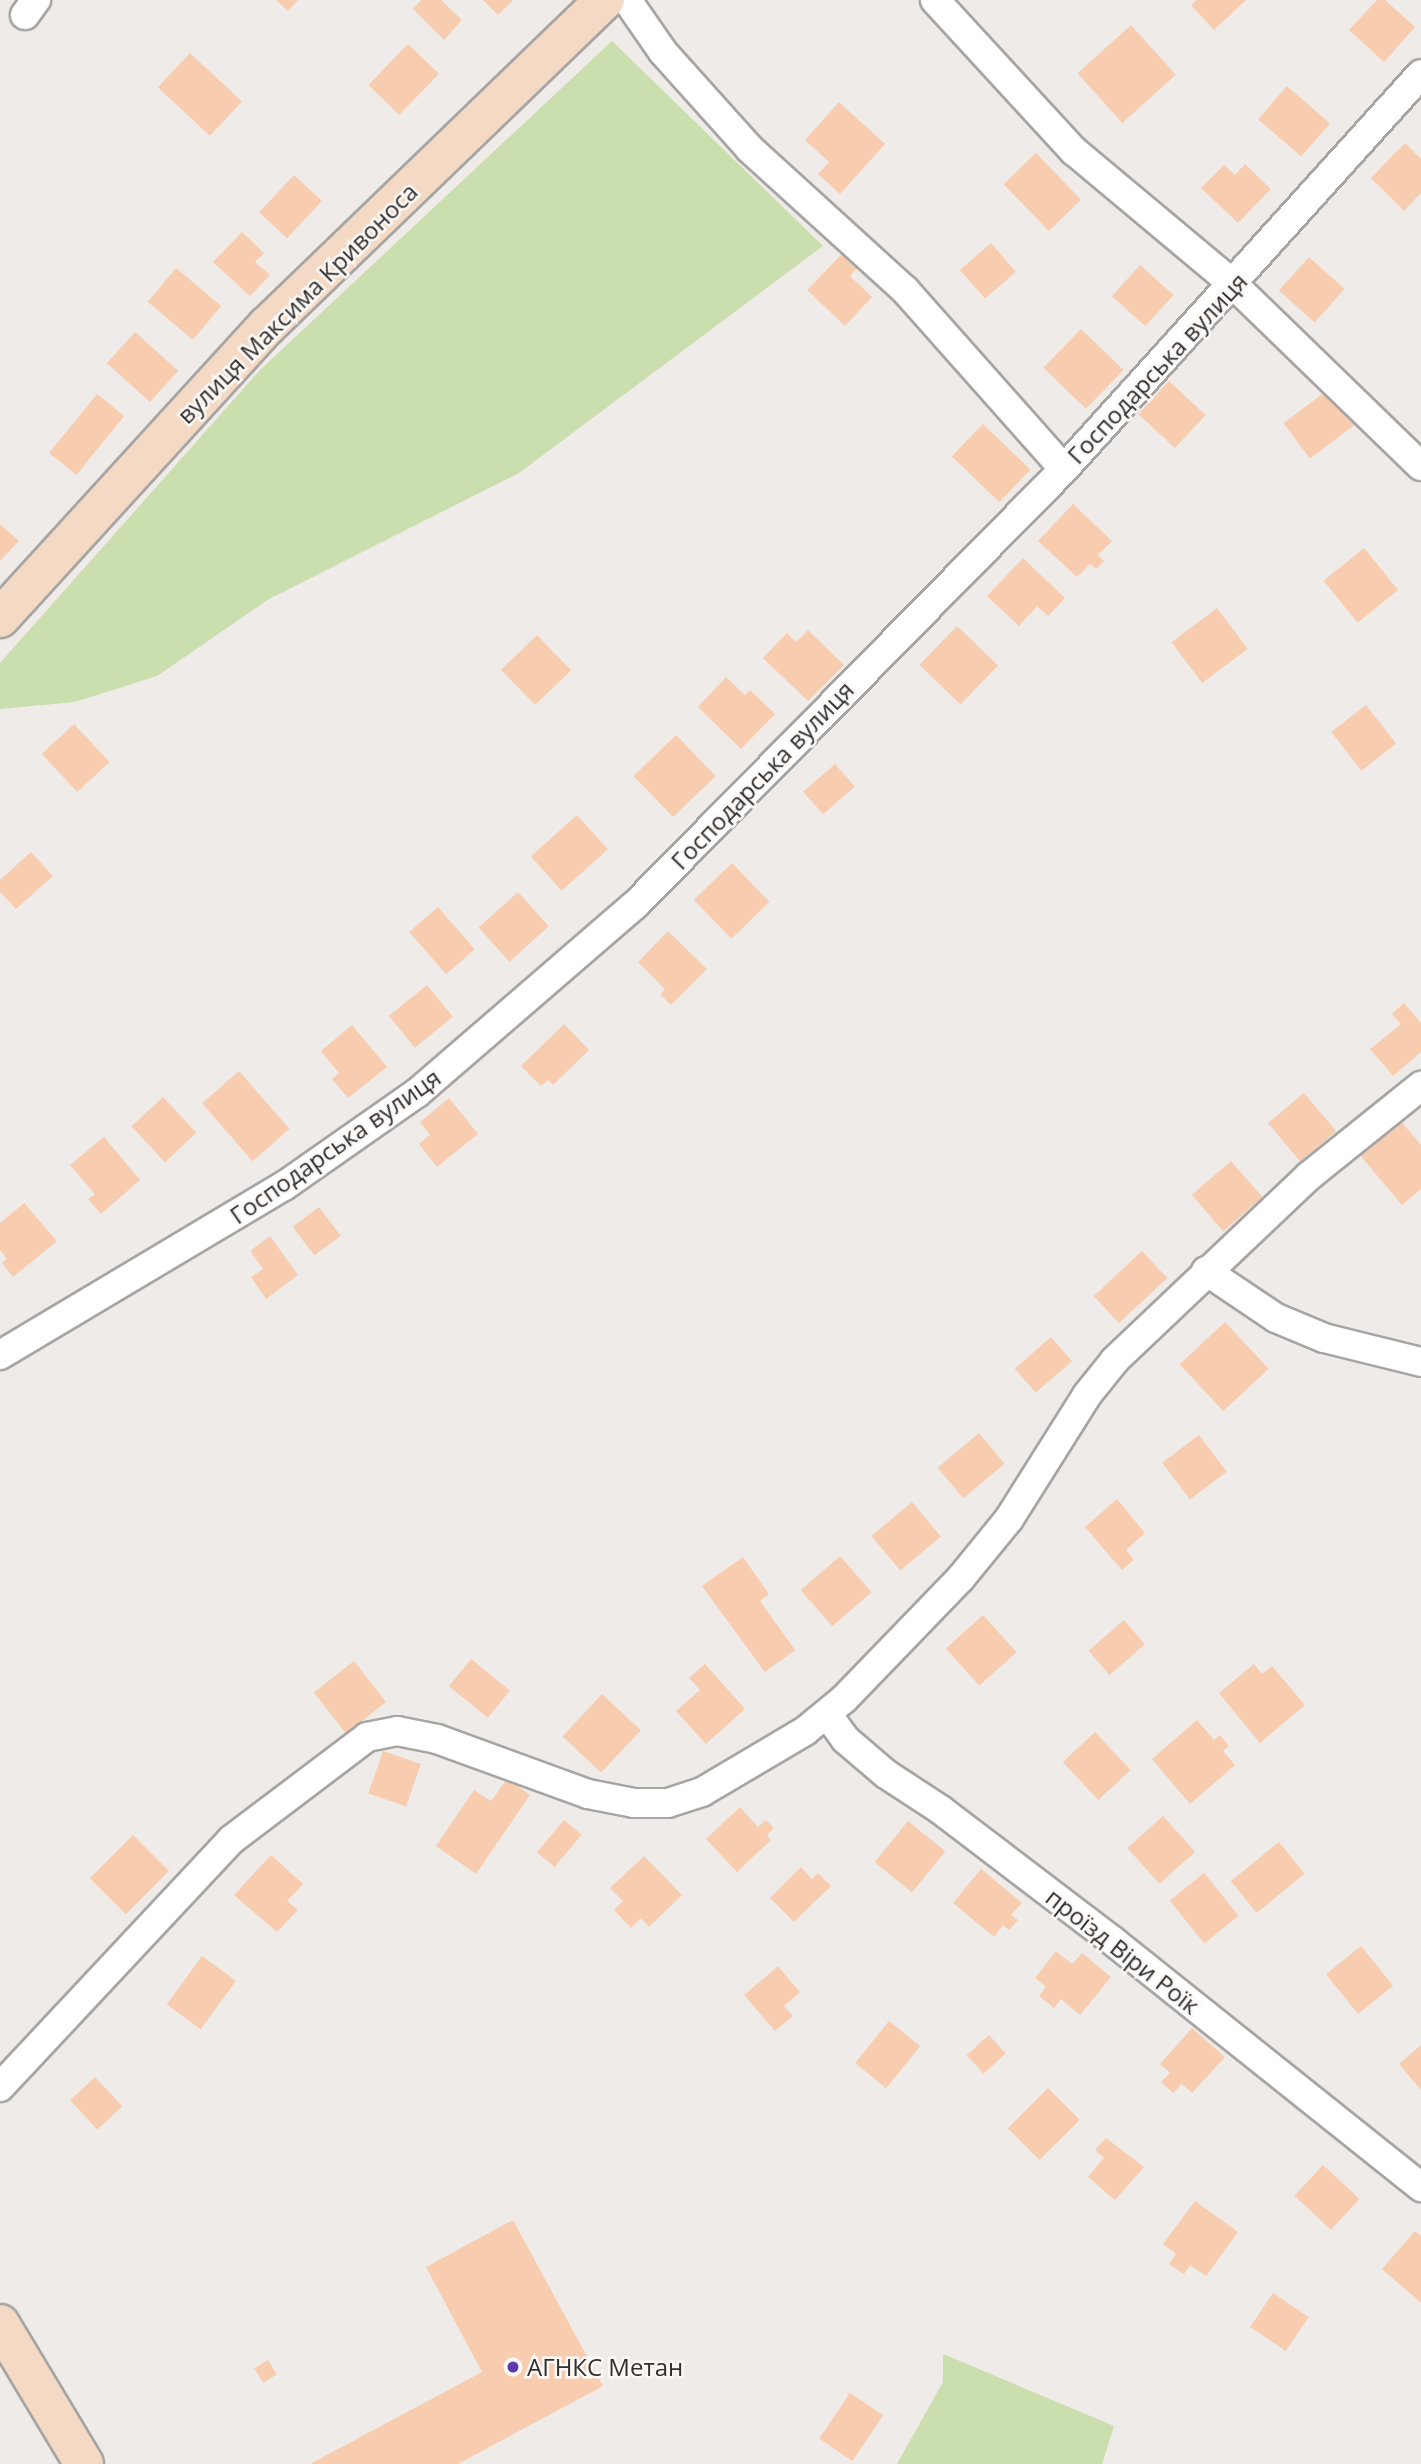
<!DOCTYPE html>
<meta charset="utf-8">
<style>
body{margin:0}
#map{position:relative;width:1421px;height:2464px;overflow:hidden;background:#eeebe9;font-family:"Open Sans",sans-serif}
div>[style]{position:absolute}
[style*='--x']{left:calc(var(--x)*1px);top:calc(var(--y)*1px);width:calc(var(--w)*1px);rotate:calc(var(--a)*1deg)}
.green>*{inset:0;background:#cbdead}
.building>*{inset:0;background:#f8cdaf;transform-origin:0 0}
.roads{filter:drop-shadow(2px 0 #a7a5a3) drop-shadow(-2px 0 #a7a5a3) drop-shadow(0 2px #a7a5a3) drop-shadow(0 -2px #a7a5a3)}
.street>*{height:28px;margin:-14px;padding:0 14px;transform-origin:14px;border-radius:14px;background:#fff}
.secondary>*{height:38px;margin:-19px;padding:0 19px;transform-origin:19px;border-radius:19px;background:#f4dac4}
.dots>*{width:19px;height:19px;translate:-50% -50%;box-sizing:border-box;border:4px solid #fbf8f6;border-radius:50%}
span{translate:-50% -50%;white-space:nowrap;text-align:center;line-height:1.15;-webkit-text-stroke:5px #fbf8f6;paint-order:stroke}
.street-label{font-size:24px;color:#31302f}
.poi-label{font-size:24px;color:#31302f}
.left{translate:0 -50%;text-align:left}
</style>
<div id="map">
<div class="green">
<i style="clip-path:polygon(612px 41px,823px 246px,519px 473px,269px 599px,157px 676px,75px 702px,0 709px,0 663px,260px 370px)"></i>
<i style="clip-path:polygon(943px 2354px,1114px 2426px,1102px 2464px,897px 2464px,943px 2382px)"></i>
</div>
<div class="building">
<i style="clip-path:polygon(276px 0,298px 0,288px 11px)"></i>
<i style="clip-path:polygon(421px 0,441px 0,462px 20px,444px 40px,413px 9px)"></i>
<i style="clip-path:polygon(483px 0,513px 0,498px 15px)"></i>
<i style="clip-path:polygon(1196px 0,1246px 0,1214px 30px,1191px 5px)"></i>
<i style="clip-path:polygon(1377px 0,1385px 0,1415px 27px,1384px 62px,1349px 30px)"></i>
<i style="left:1131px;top:25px;width:67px;height:72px;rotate:48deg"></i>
<i style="left:408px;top:44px;width:43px;height:57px;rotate:44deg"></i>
<i style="left:190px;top:53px;width:71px;height:47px;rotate:43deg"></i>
<i style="left:1287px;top:86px;width:57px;height:44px;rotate:41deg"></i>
<i style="clip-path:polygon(839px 102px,885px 144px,840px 194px,818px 174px,829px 162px,805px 140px)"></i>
<i style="clip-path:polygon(1405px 143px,1421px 159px,1421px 193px,1404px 211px,1371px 178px)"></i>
<i style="left:1036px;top:153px;width:65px;height:45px;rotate:46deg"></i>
<i style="clip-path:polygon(1245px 164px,1271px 189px,1238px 223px,1201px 188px,1224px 165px,1235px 175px)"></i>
<i style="left:294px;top:175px;width:38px;height:51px;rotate:43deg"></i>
<i style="clip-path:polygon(242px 232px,264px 253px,255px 262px,270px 275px,250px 296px,213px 262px)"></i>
<i style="left:991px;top:243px;width:38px;height:41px;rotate:49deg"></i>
<i style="clip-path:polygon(845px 251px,860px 265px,850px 276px,872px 297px,845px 326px,807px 290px)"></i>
<i style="left:1309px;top:257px;width:48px;height:45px;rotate:42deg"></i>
<i style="left:1140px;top:265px;width:45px;height:42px;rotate:42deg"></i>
<i style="left:176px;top:268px;width:59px;height:44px;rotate:40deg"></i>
<i style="left:1081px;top:329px;width:59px;height:54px;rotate:44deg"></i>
<i style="left:135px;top:332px;width:58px;height:42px;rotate:42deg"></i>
<i style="left:1169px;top:381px;width:50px;height:45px;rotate:43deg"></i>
<i style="left:1329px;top:389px;width:44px;height:57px;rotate:53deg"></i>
<i style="left:97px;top:394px;width:35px;height:76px;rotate:39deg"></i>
<i style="left:983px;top:424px;width:66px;height:45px;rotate:44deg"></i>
<i style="clip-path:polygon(1073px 504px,1112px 541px,1098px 555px,1104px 561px,1096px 569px,1090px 564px,1077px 577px,1038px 541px)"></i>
<i style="clip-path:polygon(0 524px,19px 541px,0 561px)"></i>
<i style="left:1364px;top:548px;width:54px;height:52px;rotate:51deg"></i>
<i style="clip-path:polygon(1023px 558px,1065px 598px,1048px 616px,1037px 606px,1019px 626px,987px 596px)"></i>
<i style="left:1217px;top:608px;width:51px;height:57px;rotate:53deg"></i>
<i style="left:957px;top:626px;width:57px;height:54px;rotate:44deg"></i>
<i style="clip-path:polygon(808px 630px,844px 665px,808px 701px,763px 658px,787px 633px,796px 642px)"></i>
<i style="left:537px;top:635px;width:49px;height:50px;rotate:46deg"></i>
<i style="clip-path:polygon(726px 677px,745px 695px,750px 690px,775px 714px,741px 749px,698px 707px)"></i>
<i style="left:1366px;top:705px;width:49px;height:44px;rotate:52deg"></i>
<i style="left:74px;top:724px;width:52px;height:44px;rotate:47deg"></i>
<i style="left:676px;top:735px;width:57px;height:59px;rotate:46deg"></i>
<i style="left:835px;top:764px;width:30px;height:42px;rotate:49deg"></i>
<i style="left:577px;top:815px;width:46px;height:62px;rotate:48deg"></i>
<i style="clip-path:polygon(31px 852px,53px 876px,16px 909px,0 892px,0 880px)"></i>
<i style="left:732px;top:863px;width:54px;height:53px;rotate:46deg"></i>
<i style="left:518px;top:892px;width:46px;height:53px;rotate:48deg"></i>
<i style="left:438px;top:907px;width:56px;height:38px;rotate:49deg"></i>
<i style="clip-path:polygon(668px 931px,707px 969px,671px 1005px,660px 994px,665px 989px,638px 962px)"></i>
<i style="left:427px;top:985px;width:41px;height:49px;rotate:51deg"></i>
<i style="clip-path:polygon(1404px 1003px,1421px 1023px,1421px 1052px,1393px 1076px,1370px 1049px,1401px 1024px,1392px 1014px)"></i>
<i style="clip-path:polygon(564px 1024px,589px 1050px,553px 1085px,548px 1080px,541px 1086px,521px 1066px)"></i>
<i style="clip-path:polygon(352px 1025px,387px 1067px,348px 1098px,332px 1079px,339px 1073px,321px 1051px)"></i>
<i style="left:239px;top:1071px;width:77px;height:49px;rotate:49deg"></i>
<i style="left:1304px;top:1093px;width:50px;height:47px;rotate:50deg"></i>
<i style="left:163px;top:1097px;width:49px;height:43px;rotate:47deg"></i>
<i style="clip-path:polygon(449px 1098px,478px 1134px,437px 1167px,419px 1144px,430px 1135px,420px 1122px)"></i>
<i style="clip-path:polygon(1399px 1119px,1421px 1145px,1421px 1189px,1402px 1205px,1358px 1153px)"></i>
<i style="clip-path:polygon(104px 1137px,140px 1180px,101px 1214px,88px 1199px,95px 1194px,70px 1165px)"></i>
<i style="left:1231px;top:1161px;width:48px;height:52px;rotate:49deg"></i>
<i style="clip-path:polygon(24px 1203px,57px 1241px,13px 1277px,2px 1263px,7px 1259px,0 1250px,0 1223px)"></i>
<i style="left:319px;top:1207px;width:36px;height:33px;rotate:53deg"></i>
<i style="clip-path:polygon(270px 1236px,298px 1275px,266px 1299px,251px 1277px,263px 1269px,250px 1251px)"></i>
<i style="left:1142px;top:1251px;width:37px;height:66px;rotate:47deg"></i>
<i style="left:1225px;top:1322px;width:64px;height:62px;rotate:47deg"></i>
<i style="left:1051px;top:1337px;width:32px;height:48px;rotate:49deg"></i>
<i style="left:979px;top:1433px;width:40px;height:54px;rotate:50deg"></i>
<i style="left:1199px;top:1435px;width:46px;height:46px;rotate:53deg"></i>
<i style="clip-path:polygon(1117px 1499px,1145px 1533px,1126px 1550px,1134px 1560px,1122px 1570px,1085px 1527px)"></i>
<i style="left:912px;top:1502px;width:45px;height:53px;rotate:50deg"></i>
<i style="left:840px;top:1556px;width:48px;height:52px;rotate:49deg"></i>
<i style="clip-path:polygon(743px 1557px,769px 1594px,760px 1601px,795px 1650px,765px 1672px,702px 1586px)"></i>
<i style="left:983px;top:1615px;width:50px;height:50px;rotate:48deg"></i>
<i style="left:1124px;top:1620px;width:32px;height:47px;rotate:49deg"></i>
<i style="left:471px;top:1659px;width:50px;height:35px;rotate:39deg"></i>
<i style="left:354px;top:1661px;width:52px;height:51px;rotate:52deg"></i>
<i style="clip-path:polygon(705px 1664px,745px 1709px,706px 1744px,676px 1711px,700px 1690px,689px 1678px)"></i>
<i style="clip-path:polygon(1254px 1664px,1262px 1674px,1272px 1666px,1305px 1705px,1260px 1743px,1219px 1693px)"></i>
<i style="left:602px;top:1694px;width:53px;height:58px;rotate:43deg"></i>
<i style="clip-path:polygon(1197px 1720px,1214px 1740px,1220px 1735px,1229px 1746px,1223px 1751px,1235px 1765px,1190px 1804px,1152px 1759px)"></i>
<i style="left:1095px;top:1732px;width:52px;height:44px;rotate:47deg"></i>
<i style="left:383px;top:1751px;width:40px;height:45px;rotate:19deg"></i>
<i style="clip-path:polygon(507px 1779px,530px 1795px,476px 1874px,436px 1846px,474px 1790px,491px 1801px)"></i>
<i style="clip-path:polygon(740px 1807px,758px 1827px,766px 1820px,774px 1828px,767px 1835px,771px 1840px,737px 1872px,706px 1839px)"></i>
<i style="left:1163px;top:1816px;width:48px;height:48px;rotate:48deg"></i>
<i style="left:564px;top:1820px;width:23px;height:42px;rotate:40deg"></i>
<i style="left:908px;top:1821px;width:48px;height:53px;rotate:39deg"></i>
<i style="left:133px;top:1835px;width:51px;height:61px;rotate:45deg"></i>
<i style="left:1279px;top:1842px;width:41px;height:62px;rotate:51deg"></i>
<i style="clip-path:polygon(271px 1855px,303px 1884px,287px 1901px,298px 1910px,277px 1932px,234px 1895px)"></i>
<i style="clip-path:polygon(644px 1856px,682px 1895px,649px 1927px,641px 1918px,631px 1928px,614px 1910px,623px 1901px,610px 1888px)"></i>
<i style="clip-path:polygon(801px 1867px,812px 1879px,818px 1873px,831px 1886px,794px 1922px,770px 1898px)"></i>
<i style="clip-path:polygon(981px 1869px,1022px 1903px,1011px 1915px,1018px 1920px,1009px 1930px,1003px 1925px,994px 1937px,953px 1903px)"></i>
<i style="left:1204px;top:1873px;width:55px;height:44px;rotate:51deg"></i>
<i style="left:1361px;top:1946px;width:51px;height:45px;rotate:51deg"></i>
<i style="clip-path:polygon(1056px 1951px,1072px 1964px,1082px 1953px,1111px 1977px,1080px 2015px,1061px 1999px,1054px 2008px,1039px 1996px,1046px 1987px,1035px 1978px)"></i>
<i style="left:202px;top:1956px;width:42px;height:60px;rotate:36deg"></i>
<i style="clip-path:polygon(778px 1966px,800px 1992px,784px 2006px,793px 2016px,775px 2031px,744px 1995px)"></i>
<i style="left:889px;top:2021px;width:40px;height:54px;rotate:39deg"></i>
<i style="clip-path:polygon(1192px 2028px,1225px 2057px,1192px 2093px,1182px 2084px,1173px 2093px,1161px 2082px,1170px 2073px,1160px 2064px)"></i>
<i style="left:989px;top:2035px;width:25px;height:30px;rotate:48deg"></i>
<i style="clip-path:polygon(1421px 2045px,1421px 2090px,1399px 2064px)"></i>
<i style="left:95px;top:2077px;width:40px;height:34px;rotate:47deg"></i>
<i style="left:1048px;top:2088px;width:45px;height:57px;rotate:45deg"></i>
<i style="clip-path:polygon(1106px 2138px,1144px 2167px,1115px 2200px,1088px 2177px,1104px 2158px,1095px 2150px)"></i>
<i style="left:1323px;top:2165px;width:50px;height:42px;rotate:43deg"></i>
<i style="clip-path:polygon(1195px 2201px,1238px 2232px,1206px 2276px,1190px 2265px,1184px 2274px,1169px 2264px,1176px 2254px,1163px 2244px)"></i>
<i style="clip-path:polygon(513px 2220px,603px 2386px,458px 2464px,310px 2464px,482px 2372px,426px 2267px)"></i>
<i style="clip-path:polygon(1415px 2231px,1421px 2236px,1421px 2303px,1382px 2269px)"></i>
<i style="left:1273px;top:2293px;width:43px;height:41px;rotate:34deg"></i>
<i style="left:268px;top:2360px;width:17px;height:16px;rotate:59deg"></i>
<i style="left:850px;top:2393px;width:40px;height:55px;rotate:34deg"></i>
</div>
<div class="roads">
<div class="street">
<i style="--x:627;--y:0;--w:63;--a:55.3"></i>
<i style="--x:663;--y:52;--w:130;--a:48.1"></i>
<i style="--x:750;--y:149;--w:210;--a:42.3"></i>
<i style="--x:905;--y:290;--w:239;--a:48.4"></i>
<i style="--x:935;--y:0;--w:205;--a:47.4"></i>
<i style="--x:1074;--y:151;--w:209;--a:39.9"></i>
<i style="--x:1234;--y:285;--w:260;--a:44.1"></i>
<i style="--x:25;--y:15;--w:19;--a:-54"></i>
<i style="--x:1206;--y:1271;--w:84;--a:33.9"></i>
<i style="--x:1276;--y:1318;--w:52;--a:22.6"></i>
<i style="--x:1324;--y:1338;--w:100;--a:13.9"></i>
<i style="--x:0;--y:1355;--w:330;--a:-30.8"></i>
<i style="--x:284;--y:1186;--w:162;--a:-35"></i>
<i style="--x:417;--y:1093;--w:288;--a:-40.8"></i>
<i style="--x:635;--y:905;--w:612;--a:-45.46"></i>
<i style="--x:1064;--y:469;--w:532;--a:-47.89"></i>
<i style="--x:827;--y:1714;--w:31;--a:54"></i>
<i style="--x:845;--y:1739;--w:54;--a:40.5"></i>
<i style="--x:886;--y:1774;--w:66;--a:33.2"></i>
<i style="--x:941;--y:1810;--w:218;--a:37.3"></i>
<i style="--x:1114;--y:1942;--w:393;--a:38.6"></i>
<i style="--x:0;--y:2087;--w:338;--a:-46.9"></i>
<i style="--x:231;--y:1840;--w:171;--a:-37.1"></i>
<i style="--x:367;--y:1737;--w:31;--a:-11"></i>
<i style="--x:397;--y:1731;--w:41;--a:11.3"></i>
<i style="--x:437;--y:1739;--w:161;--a:20"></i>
<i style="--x:588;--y:1794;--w:47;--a:11.1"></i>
<i style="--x:634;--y:1803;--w:34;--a:0"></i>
<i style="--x:668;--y:1803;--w:36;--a:-18"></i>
<i style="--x:702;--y:1792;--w:120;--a:-30.6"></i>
<i style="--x:805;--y:1731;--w:50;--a:-39.4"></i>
<i style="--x:844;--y:1699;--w:167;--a:-46"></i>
<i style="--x:960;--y:1579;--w:77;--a:-50.8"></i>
<i style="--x:1009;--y:1519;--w:146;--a:-57.8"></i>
<i style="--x:1087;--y:1395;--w:45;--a:-51.3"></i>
<i style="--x:1115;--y:1360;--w:267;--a:-43.5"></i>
<i style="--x:1309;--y:1176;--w:144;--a:-38.8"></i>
</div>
<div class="secondary">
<i style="--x:0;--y:618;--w:396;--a:-47.6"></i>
<i style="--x:267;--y:326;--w:470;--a:-44"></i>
<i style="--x:0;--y:2324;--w:163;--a:59"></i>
</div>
</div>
<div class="dots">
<i style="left:513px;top:2367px;background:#6038b0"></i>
</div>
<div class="street-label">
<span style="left:297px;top:303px;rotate:-45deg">вулиця Максима Кривоноса</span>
<span style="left:1157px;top:368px;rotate:-47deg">Господарська вулиця</span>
<span style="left:762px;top:775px;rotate:-46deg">Господарська вулиця</span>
<span style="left:335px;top:1146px;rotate:-35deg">Господарська вулиця</span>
<span style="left:1123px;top:1951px;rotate:38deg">проїзд Віри Роїк</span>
</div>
<div class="poi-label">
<span class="left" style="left:527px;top:2367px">АГНКС Метан</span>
</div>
</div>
